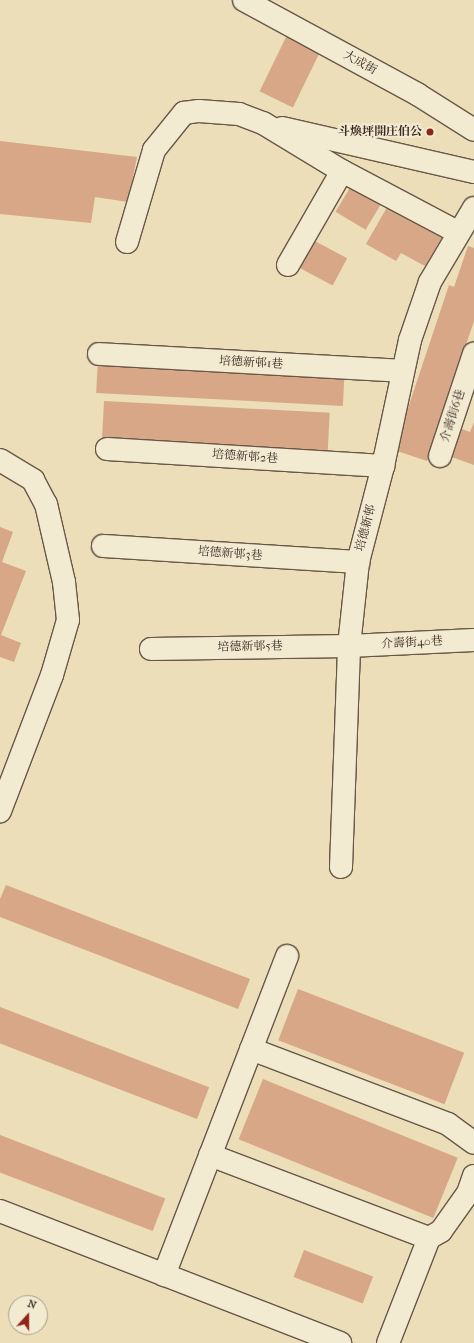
<!DOCTYPE html>
<meta charset="utf-8">
<style>
body{margin:0}
#map{position:relative;width:474px;height:1343px;overflow:hidden;background:#ebdeb8;font-family:"IM FELL French Canon","Noto Serif TC",serif}
div>[style]{position:absolute}
[style*='--x']{left:calc(var(--x)*1px);top:calc(var(--y)*1px);width:calc(var(--w)*1px);rotate:calc(var(--a)*1deg)}
.building>*{inset:0;background:#d7a787;transform-origin:0 0}
.roads{filter:drop-shadow(1px 0 #685748) drop-shadow(-1px 0 #685748) drop-shadow(0 1px #685748) drop-shadow(0 -1px #685748)}
.minor>*{height:22px;margin:-11px;padding:0 11px;transform-origin:11px;border-radius:11px;background:#f2ead1}
.dots>*{width:11px;height:11px;translate:-50% -50%;box-sizing:border-box;border:2px solid #f2ead1;border-radius:50%}
span{translate:-50% -50%;white-space:nowrap;text-align:center;line-height:1.15;-webkit-text-stroke:4px #f2ead1;paint-order:stroke}
.street-label{font-size:12px;color:#3c2a23}
.poi-label{font-size:12px;color:#3c2a23;font-weight:700}
.right{translate:-100% -50%;text-align:right}
.north{position:absolute;left:8px;top:1295px;width:40px;height:40px;box-sizing:border-box;background:#f2ead1;border:1px solid #a99d8b;border-radius:50%;rotate:21deg;font-size:11px;font-weight:700;line-height:16px;text-align:center;color:#3c2a23}
.north::after{content:'';display:block;margin:auto;width:14px;height:18px;background:#8f2418;clip-path:polygon(50% 0,100% 100%,50% 72%,0 100%)}
</style>
<div id="map">
<div class="building">
<i style="left:289px;top:31px;width:37px;height:67px;rotate:26deg"></i>
<i style="clip-path:polygon(0 141px,137px 157px,128px 202px,95px 197px,91px 223px,0 214px)"></i>
<i style="left:351px;top:186px;width:35px;height:30px;rotate:31deg"></i>
<i style="clip-path:polygon(390px 202px,444px 234px,425px 266px,401px 253px,396px 261px,366px 244px)"></i>
<i style="left:311px;top:239px;width:41px;height:31px;rotate:28deg"></i>
<i style="clip-path:polygon(468px 246px,474px 248px,474px 321px,427px 461px,394px 450px,449px 285px,454px 287px)"></i>
<i style="left:98px;top:358px;width:247px;height:35px;rotate:3deg"></i>
<i style="left:104px;top:401px;width:226px;height:41px;rotate:3deg"></i>
<i style="clip-path:polygon(474px 422px,474px 465px,449px 456px,459px 428px,470px 432px)"></i>
<i style="clip-path:polygon(0 527px,13px 532px,2px 562px,26px 571px,1px 635px,21px 643px,14px 662px,0 657px)"></i>
<i style="clip-path:polygon(6px 885px,250px 979px,238px 1009px,0 917px,0 899px)"></i>
<i style="left:298px;top:989px;width:178px;height:55px;rotate:21deg"></i>
<i style="left:0;top:1007px;width:224px;height:34px;rotate:21deg"></i>
<i style="left:263px;top:1079px;width:210px;height:65px;rotate:22deg"></i>
<i style="left:0;top:1135px;width:177px;height:35px;rotate:21deg"></i>
<i style="left:304px;top:1250px;width:74px;height:29px;rotate:21deg"></i>
</div>
<div class="roads">
<div class="minor">
<i style="--x:244;--y:0;--w:197;--a:28.5"></i>
<i style="--x:417;--y:94;--w:67;--a:32.3"></i>
<i style="--x:282;--y:128;--w:197;--a:12.9"></i>
<i style="--x:127;--y:242;--w:96;--a:-73.6"></i>
<i style="--x:154;--y:150;--w:48;--a:-51"></i>
<i style="--x:184;--y:113;--w:15;--a:-8"></i>
<i style="--x:199;--y:111;--w:40;--a:4.3"></i>
<i style="--x:239;--y:114;--w:26;--a:21"></i>
<i style="--x:263;--y:123;--w:92;--a:31.3"></i>
<i style="--x:342;--y:171;--w:132;--a:27.9"></i>
<i style="--x:288;--y:265;--w:108;--a:-60.1"></i>
<i style="--x:99;--y:354;--w:304;--a:3.2"></i>
<i style="--x:107;--y:449;--w:277;--a:3.5"></i>
<i style="--x:440;--y:456;--w:108;--a:-71.6"></i>
<i style="--x:0;--y:460;--w:39;--a:31"></i>
<i style="--x:33;--y:480;--w:27;--a:62"></i>
<i style="--x:46;--y:504;--w:80;--a:77"></i>
<i style="--x:64;--y:582;--w:38;--a:84"></i>
<i style="--x:68;--y:620;--w:57;--a:106.2"></i>
<i style="--x:52;--y:675;--w:146;--a:110.9"></i>
<i style="--x:103;--y:546;--w:256;--a:3.6"></i>
<i style="--x:151;--y:649;--w:198;--a:-0.9"></i>
<i style="--x:349;--y:646;--w:125;--a:-2.7"></i>
<i style="--x:341;--y:867;--w:221;--a:-87.9"></i>
<i style="--x:349;--y:646;--w:84;--a:-83.9"></i>
<i style="--x:358;--y:562;--w:99;--a:-75.4"></i>
<i style="--x:383;--y:466;--w:129;--a:-77.9"></i>
<i style="--x:410;--y:340;--w:61;--a:-71"></i>
<i style="--x:430;--y:282;--w:86;--a:-59.3"></i>
<i style="--x:251;--y:1049;--w:211;--a:20.8"></i>
<i style="--x:448;--y:1124;--w:32;--a:36"></i>
<i style="--x:210;--y:1155;--w:234;--a:20.8"></i>
<i style="--x:429;--y:1238;--w:113;--a:111.3"></i>
<i style="--x:0;--y:1211;--w:365;--a:21.2"></i>
<i style="--x:429;--y:1238;--w:14;--a:-30"></i>
<i style="--x:441;--y:1231;--w:47;--a:-54.6"></i>
<i style="--x:468;--y:1193;--w:18;--a:-71"></i>
<i style="--x:164;--y:1275;--w:342;--a:-68.9"></i>
</div>
</div>
<div class="dots">
<i style="left:430px;top:132px;background:#8f2418"></i>
</div>
<div class="street-label">
<span style="left:360px;top:63px;rotate:29deg">大成街</span>
<span style="left:251px;top:363px;rotate:3deg">培德新邨1巷</span>
<span style="left:453px;top:416px;rotate:-72deg">介壽街6巷</span>
<span style="left:245px;top:457px;rotate:4deg">培德新邨2巷</span>
<span style="left:366px;top:528px;rotate:-75deg">培德新邨</span>
<span style="left:230px;top:554px;rotate:4deg">培德新邨3巷</span>
<span style="left:412px;top:643px;rotate:-3deg">介壽街40巷</span>
<span style="left:250px;top:647px;rotate:-1deg">培德新邨5巷</span>
</div>
<div class="poi-label">
<span class="right" style="left:422px;top:132px">斗煥坪開庄伯公</span>
</div>
<div class="north">N</div>
</div>
